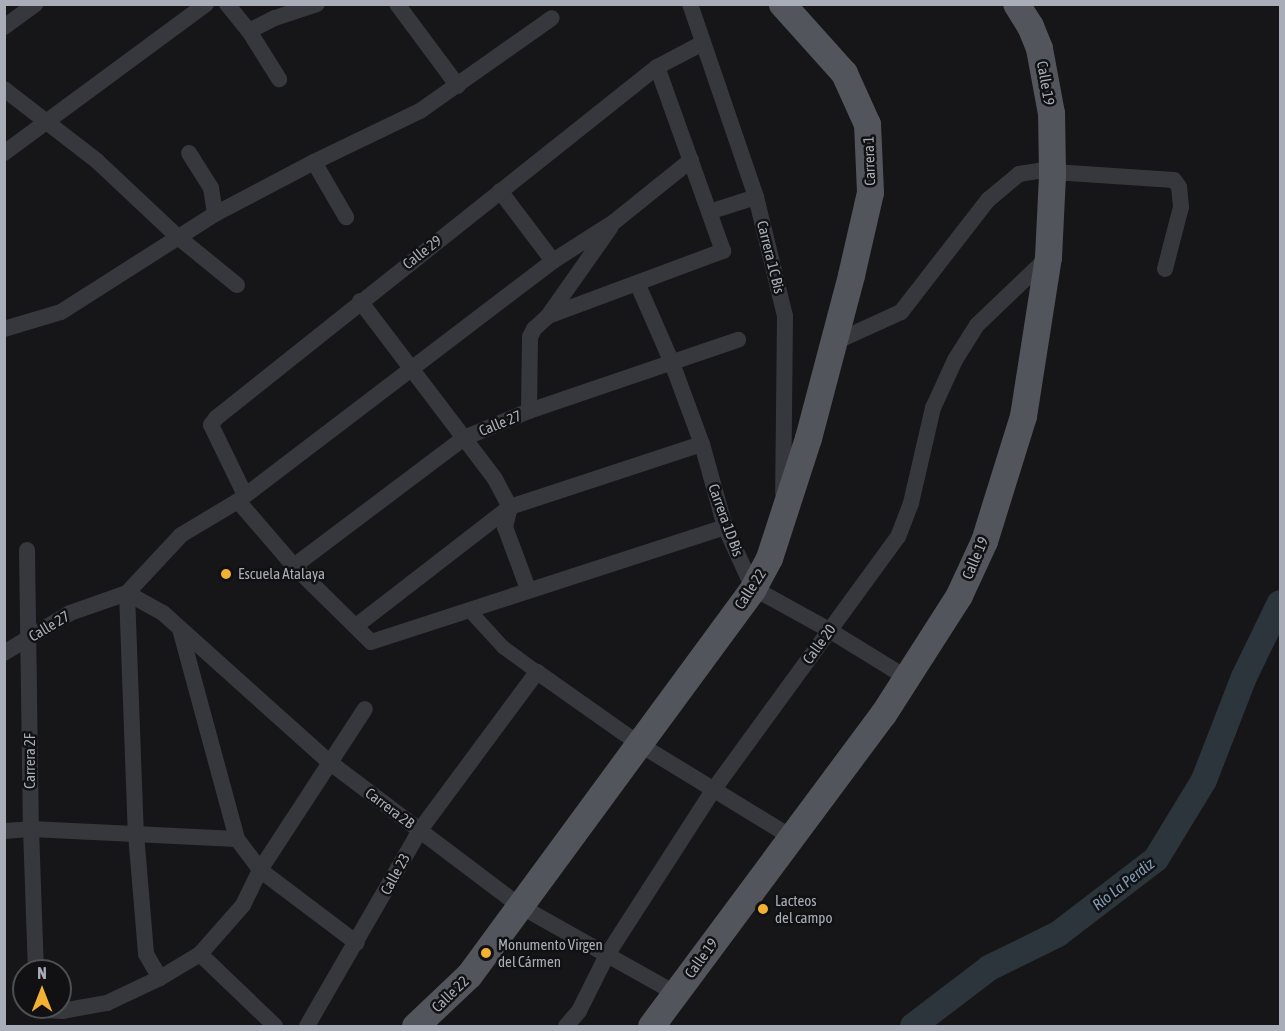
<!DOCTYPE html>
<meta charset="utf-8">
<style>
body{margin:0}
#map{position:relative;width:1285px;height:1031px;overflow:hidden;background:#161618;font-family:"Asap Condensed",sans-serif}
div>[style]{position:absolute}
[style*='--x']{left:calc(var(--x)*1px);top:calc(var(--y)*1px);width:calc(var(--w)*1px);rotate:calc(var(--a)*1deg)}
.river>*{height:26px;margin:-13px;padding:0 13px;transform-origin:13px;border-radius:13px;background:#2c353c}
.pedestrian>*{height:14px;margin:-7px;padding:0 7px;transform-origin:7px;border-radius:7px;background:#37383d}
.minor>*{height:16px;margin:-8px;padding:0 8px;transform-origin:8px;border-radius:8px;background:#37383d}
.primary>*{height:27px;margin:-13.5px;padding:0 13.5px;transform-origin:13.5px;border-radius:13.5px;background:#53555c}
.dots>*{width:16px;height:16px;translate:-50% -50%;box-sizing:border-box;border:3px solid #111113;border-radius:50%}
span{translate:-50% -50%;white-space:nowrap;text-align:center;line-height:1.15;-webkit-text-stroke:5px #111113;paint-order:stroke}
.street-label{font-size:15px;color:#a8adb8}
.poi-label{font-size:15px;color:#a8adb8}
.left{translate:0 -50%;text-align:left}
.water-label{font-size:16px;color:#7f9bb3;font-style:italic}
.frame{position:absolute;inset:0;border:6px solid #a8adb8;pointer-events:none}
.north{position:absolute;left:12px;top:959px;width:60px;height:60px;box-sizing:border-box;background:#111113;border:2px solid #4d4f55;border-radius:50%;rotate:0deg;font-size:16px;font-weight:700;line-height:24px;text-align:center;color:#a8adb8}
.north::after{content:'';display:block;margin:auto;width:21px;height:27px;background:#f2b134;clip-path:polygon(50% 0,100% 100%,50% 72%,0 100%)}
</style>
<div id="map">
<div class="river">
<i style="--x:913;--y:1026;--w:96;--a:-37.3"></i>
<i style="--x:989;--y:968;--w:77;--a:-26.2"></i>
<i style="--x:1058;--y:934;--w:123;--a:-37.4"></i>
<i style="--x:1156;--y:859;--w:92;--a:-58.7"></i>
<i style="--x:1204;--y:780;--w:110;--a:-68.8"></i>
<i style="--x:1244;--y:677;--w:82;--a:-64.1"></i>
</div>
<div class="pedestrian">
<i style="--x:470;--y:611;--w:49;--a:47.5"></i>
<i style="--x:503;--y:647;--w:42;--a:36.3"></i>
</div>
<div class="minor">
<i style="--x:227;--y:4;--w:35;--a:51"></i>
<i style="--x:249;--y:31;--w:57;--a:58"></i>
<i style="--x:397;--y:4;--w:102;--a:53.4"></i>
<i style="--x:690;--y:4;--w:204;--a:71.1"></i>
<i style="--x:756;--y:197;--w:122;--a:76.3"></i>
<i style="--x:785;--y:316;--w:177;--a:90.6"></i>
<i style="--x:4;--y:27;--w:39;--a:-36"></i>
<i style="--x:249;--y:31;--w:29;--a:-27"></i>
<i style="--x:275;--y:18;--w:44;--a:-18.4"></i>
<i style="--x:4;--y:89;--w:118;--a:37.7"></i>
<i style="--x:97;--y:161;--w:111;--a:43.2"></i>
<i style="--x:178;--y:237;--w:76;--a:39.1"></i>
<i style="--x:4;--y:153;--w:251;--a:-36.4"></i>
<i style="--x:189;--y:153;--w:41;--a:57.8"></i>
<i style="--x:211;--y:188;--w:26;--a:81"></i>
<i style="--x:314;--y:162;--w:64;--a:59.8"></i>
<i style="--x:500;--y:191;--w:88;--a:52.9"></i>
<i style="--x:709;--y:212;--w:49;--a:-17.7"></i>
<i style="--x:638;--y:285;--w:85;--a:66.4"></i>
<i style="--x:672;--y:363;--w:86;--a:69.7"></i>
<i style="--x:702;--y:444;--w:86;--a:74.5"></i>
<i style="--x:725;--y:527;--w:67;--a:65.3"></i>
<i style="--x:753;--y:588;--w:87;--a:28.9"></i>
<i style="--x:829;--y:630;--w:92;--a:31.6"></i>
<i style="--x:360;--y:301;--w:223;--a:52.8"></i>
<i style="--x:495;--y:479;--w:32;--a:62"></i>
<i style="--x:510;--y:507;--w:21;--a:104"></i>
<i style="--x:505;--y:527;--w:66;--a:69.6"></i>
<i style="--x:548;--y:316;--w:187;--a:-20.4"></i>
<i style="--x:723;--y:251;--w:195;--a:-109.7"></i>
<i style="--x:4;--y:329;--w:59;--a:-16.6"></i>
<i style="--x:61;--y:312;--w:183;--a:-32.5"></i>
<i style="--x:215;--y:214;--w:112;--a:-27.7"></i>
<i style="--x:314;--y:162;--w:118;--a:-25.7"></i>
<i style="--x:420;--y:111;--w:161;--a:-35.2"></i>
<i style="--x:833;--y:343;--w:75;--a:-24.5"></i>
<i style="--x:901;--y:312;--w:142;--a:-52.2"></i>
<i style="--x:988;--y:200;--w:40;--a:-40"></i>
<i style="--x:1019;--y:174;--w:20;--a:-9"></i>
<i style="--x:1039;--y:171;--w:135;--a:3.8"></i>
<i style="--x:1174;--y:180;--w:9;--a:54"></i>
<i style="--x:1179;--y:187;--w:20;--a:84"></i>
<i style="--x:1181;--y:207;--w:64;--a:104.5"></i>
<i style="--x:529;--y:411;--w:74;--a:-89.2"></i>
<i style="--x:530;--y:337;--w:9;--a:-63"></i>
<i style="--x:534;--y:329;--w:19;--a:-43"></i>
<i style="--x:548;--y:316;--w:108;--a:-54.8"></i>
<i style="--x:245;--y:495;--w:78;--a:-115.9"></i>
<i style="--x:211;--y:425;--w:9;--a:-54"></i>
<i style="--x:216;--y:418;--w:564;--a:-38.52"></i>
<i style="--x:657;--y:67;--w:52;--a:-27.6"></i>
<i style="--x:238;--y:501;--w:86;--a:49.3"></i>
<i style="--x:294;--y:566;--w:108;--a:44.6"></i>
<i style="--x:371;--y:642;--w:372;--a:-18"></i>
<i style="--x:27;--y:550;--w:279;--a:89.2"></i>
<i style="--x:31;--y:829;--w:142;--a:88"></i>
<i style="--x:294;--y:566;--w:213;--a:-37"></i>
<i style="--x:464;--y:438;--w:70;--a:-22.6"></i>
<i style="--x:529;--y:411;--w:221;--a:-18.8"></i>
<i style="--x:127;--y:593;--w:41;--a:29.1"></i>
<i style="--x:163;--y:613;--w:222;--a:41.9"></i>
<i style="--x:328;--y:761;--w:241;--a:37.1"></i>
<i style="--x:520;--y:906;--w:178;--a:29.3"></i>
<i style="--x:127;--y:593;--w:241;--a:87.9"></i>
<i style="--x:136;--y:834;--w:120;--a:85.2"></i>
<i style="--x:146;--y:954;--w:28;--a:60"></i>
<i style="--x:356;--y:626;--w:195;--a:-37.7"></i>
<i style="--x:510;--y:507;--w:202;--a:-18.2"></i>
<i style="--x:180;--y:629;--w:218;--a:74.8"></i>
<i style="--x:237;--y:839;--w:39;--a:53"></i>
<i style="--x:260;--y:870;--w:121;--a:37"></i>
<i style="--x:4;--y:653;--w:77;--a:-31.2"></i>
<i style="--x:70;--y:613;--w:60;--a:-19.3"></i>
<i style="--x:127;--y:593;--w:79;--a:-47"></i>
<i style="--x:181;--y:535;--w:66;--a:-30.8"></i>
<i style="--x:238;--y:501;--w:396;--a:-37.3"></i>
<i style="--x:553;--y:261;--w:72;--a:-32.6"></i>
<i style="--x:614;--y:222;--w:99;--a:-38.8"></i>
<i style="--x:4;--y:831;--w:27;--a:-4"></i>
<i style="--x:31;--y:829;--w:206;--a:2.8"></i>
<i style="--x:200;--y:954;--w:104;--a:43.8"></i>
<i style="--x:41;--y:1007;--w:4;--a:56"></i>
<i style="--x:43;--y:1010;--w:19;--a:3"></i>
<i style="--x:62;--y:1011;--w:46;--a:-10.1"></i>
<i style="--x:107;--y:1003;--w:59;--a:-25.3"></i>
<i style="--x:160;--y:978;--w:47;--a:-31"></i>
<i style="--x:200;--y:954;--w:65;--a:-48.7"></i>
<i style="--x:243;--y:905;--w:39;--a:-64"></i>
<i style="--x:260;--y:870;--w:192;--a:-56.9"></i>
<i style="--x:307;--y:1026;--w:226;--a:-60"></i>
<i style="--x:420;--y:830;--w:197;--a:-53.5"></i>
<i style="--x:537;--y:672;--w:125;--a:35.2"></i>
<i style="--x:639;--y:744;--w:177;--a:31.4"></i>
<i style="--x:566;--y:1026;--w:20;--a:-49"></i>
<i style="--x:579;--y:1011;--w:63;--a:-63.4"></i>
<i style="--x:607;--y:955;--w:197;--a:-57.2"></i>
<i style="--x:714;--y:789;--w:312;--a:-53.9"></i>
<i style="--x:898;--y:537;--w:36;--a:-69"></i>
<i style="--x:911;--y:503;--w:98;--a:-77"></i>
<i style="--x:933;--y:408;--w:53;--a:-65.4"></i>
<i style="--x:955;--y:360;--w:41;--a:-57.8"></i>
<i style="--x:977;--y:325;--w:97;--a:-43.7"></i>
</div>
<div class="primary">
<i style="--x:415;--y:1026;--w:74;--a:-43.4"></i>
<i style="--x:469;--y:975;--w:480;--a:-53.7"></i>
<i style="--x:753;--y:588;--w:34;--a:-62"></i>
<i style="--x:769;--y:558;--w:126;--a:-72"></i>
<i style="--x:808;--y:438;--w:169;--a:-75.2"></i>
<i style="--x:851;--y:275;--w:85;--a:-77.1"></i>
<i style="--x:870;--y:192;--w:68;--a:-92.5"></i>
<i style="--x:867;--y:124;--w:56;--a:-114.3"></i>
<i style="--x:844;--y:73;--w:93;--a:-131.9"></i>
<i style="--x:651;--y:1026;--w:389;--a:-53.4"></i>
<i style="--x:883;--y:714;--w:141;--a:-57.4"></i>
<i style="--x:959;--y:595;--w:60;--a:-65.2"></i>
<i style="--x:984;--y:541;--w:131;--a:-72.7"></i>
<i style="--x:1023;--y:416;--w:161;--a:-81.1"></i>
<i style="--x:1048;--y:257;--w:83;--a:-87.2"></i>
<i style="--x:1052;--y:174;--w:61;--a:-90.9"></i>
<i style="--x:1051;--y:113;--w:66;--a:-100.5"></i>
<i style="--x:1039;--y:48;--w:24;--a:-112"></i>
<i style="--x:1030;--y:26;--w:26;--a:-122"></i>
</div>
<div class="dots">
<i style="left:226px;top:574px;background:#f2b134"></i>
<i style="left:763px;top:909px;background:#f2b134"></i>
<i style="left:486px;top:953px;background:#f2b134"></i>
</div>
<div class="street-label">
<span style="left:1046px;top:83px;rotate:80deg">Calle 19</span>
<span style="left:869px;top:161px;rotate:-92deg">Carrera 1</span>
<span style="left:422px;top:252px;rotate:-38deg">Calle 29</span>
<span style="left:771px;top:257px;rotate:76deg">Carrera 1C Bis</span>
<span style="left:500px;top:423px;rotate:-22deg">Calle 27</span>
<span style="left:726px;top:520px;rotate:70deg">Carrera 1D Bis</span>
<span style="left:975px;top:558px;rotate:-67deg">Calle 19</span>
<span style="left:750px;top:589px;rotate:-57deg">Calle 22</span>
<span style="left:49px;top:626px;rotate:-31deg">Calle 27</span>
<span style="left:819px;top:644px;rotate:-54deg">Calle 20</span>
<span style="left:30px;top:761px;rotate:-90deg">Carrera 2F</span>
<span style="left:390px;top:808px;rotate:37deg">Carrera 2B</span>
<span style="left:395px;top:874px;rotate:-61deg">Calle 23</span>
<span style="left:701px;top:958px;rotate:-54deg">Calle 19</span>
<span style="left:450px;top:994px;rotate:-44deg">Calle 22</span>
</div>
<div class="poi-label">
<span class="left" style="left:238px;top:574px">Escuela Atalaya</span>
<span class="left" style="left:775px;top:909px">Lacteos<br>del campo</span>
<span class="left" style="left:498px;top:953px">Monumento Virgen<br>del Cármen</span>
</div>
<div class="water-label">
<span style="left:1123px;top:884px;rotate:-38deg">Río La Perdiz</span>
</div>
<div class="frame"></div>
<div class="north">N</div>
</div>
